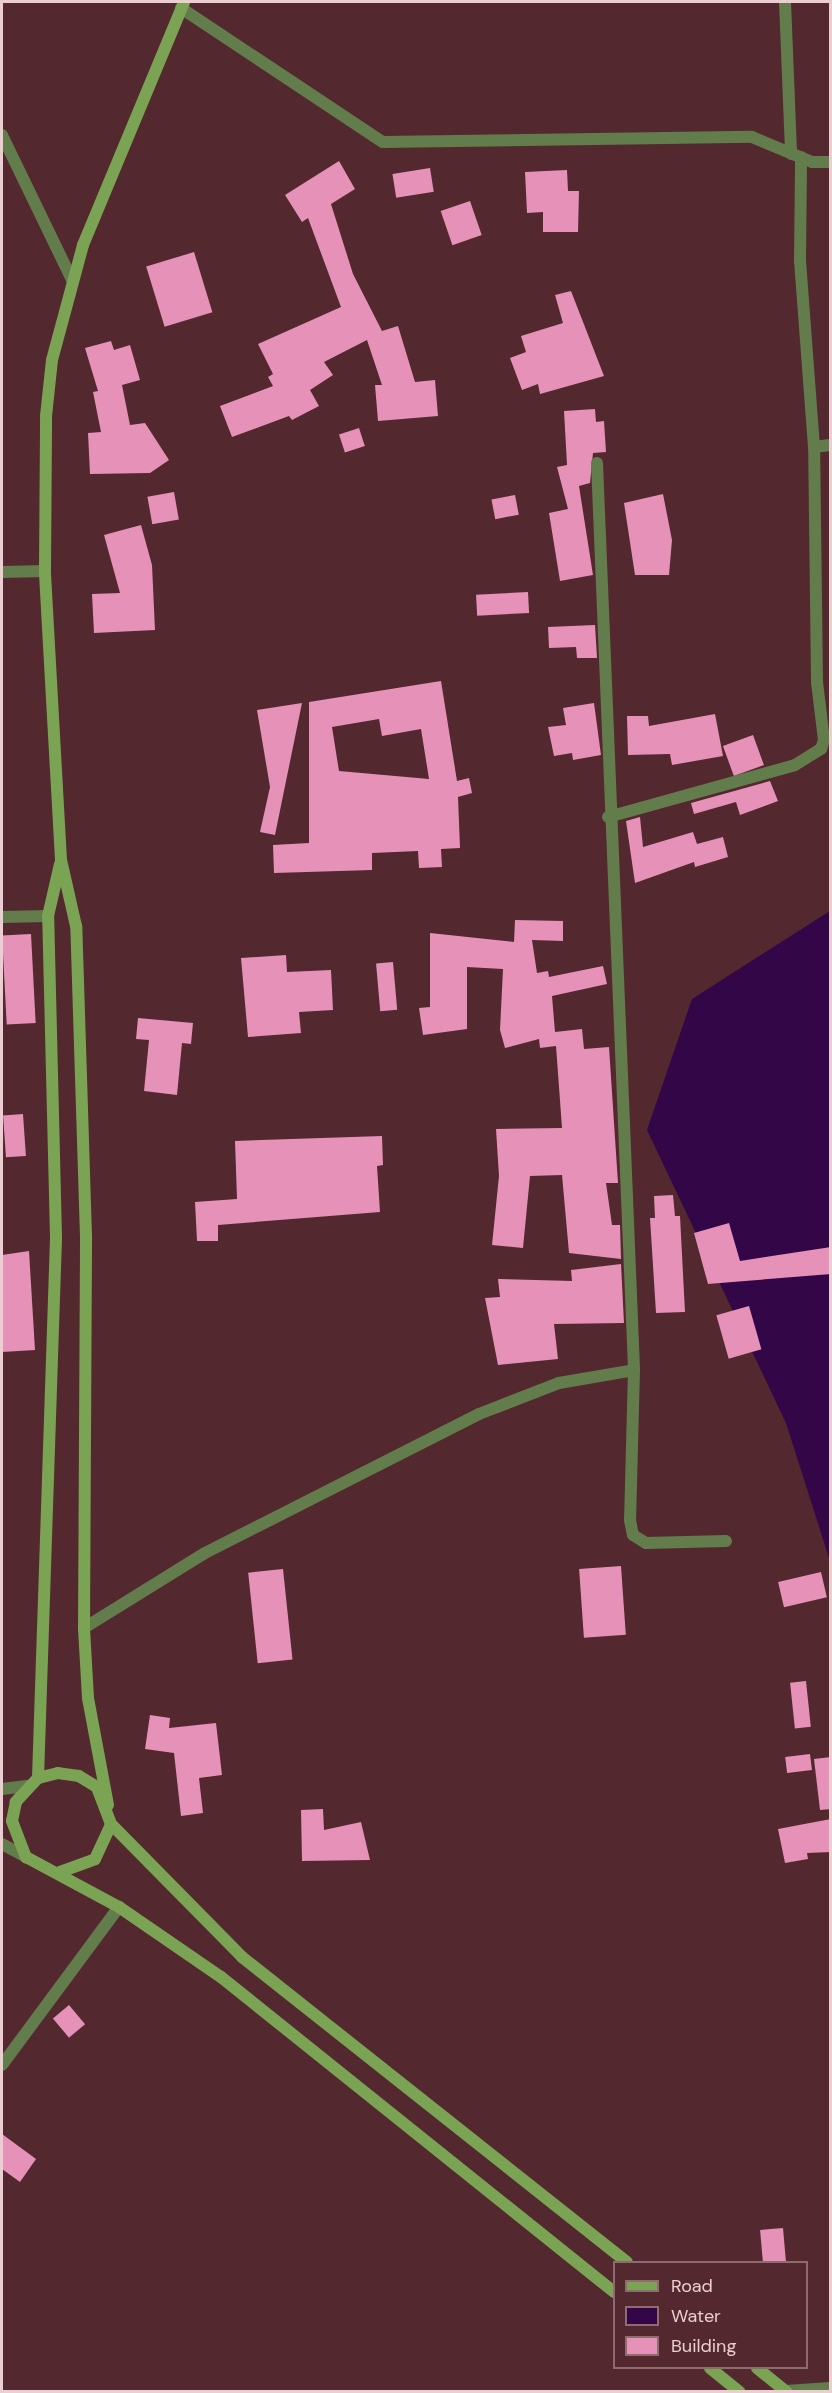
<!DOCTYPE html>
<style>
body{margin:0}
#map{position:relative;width:832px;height:2393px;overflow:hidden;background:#53282e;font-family:"DM Sans",sans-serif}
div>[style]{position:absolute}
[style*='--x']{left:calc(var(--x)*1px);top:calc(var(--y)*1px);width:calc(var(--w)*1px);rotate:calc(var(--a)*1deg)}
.water>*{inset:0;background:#320647}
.building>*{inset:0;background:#e691b8;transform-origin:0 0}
.minor>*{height:12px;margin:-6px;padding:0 6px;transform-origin:6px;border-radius:6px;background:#627c4c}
.tertiary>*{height:12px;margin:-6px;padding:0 6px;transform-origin:6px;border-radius:6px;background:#627c4c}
.secondary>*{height:12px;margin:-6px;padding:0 6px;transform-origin:6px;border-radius:6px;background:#7aa353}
span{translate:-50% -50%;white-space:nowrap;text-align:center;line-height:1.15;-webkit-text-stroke:6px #53282e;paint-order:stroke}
.frame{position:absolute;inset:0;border:3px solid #eaced1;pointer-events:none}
.legend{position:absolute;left:613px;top:2261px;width:195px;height:108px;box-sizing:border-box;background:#53282e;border:2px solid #8f6a6f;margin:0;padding:8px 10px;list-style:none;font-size:18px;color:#eaced1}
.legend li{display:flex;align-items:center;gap:12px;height:30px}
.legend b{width:30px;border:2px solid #8f6a6f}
</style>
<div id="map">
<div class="water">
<i style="clip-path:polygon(830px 911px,830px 1561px,786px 1423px,647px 1130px,692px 999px)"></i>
</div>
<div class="building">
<i style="clip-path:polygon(339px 161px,355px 189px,331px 204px,353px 274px,382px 331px,398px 326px,415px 382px,435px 380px,438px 416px,378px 421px,375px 385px,382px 385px,367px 340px,324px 362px,333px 375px,310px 390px,319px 406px,292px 420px,289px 416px,232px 437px,220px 406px,273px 386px,268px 377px,273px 374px,258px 344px,341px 307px,308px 218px,302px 222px,285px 195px)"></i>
<i style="left:430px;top:168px;width:24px;height:38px;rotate:81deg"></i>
<i style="clip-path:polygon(567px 170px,568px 191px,579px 191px,578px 232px,543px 232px,543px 212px,527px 213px,525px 172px)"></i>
<i style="left:470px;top:201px;width:36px;height:31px;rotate:71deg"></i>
<i style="left:194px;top:252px;width:63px;height:50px;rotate:73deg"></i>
<i style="clip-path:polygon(571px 291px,604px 376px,540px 394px,538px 384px,522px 390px,510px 358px,526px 352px,521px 336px,563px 323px,555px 295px)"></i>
<i style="clip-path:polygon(111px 341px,114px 350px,130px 345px,140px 380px,122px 385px,130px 425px,145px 423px,169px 460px,150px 473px,90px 474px,88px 433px,101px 432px,93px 392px,98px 391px,85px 348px)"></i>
<i style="clip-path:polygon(595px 409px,596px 422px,604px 421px,606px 452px,593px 453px,590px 483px,579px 486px,593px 575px,560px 581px,549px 513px,568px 509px,557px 467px,567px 465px,564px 411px)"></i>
<i style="left:359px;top:428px;width:19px;height:21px;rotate:72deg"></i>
<i style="left:174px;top:492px;width:28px;height:27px;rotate:80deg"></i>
<i style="clip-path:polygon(663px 494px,672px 540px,669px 575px,635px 575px,624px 503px)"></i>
<i style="left:515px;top:495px;width:20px;height:24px;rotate:79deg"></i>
<i style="clip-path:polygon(141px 525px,152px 565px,155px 630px,94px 633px,92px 594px,120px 593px,104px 535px)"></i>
<i style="left:528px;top:592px;width:21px;height:52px;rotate:87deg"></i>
<i style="clip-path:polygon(595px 625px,597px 658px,577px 658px,576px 647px,549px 648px,548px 627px)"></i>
<i style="clip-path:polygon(evenodd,441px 681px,457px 781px,469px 778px,472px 793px,458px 797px,460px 848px,441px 849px,442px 867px,419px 868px,418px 851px,372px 853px,372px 870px,274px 873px,273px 845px,309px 843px,309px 702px,441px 681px,379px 719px,382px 736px,421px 729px,429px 779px,339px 771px,332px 727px,379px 719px)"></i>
<i style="clip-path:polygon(302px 703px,275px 835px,260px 832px,270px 787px,257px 710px)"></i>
<i style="clip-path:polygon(594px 703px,601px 755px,573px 760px,572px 753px,554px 756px,548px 727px,566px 725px,563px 708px)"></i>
<i style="clip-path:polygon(715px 714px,723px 756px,672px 765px,670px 754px,628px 755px,627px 716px,648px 716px,649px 726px)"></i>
<i style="left:753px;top:735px;width:32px;height:32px;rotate:70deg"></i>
<i style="clip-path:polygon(770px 781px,778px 801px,740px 815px,736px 802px,694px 814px,691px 803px)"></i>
<i style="clip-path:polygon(640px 817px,643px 847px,693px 832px,697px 844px,723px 837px,728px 857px,695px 867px,694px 862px,635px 883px,626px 821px)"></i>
<i style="clip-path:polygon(515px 920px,563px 921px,563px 941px,532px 940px,537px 973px,548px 971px,549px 977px,603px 966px,607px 984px,552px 996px,555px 1032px,582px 1029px,584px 1049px,609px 1047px,618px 1183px,606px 1183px,612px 1225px,620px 1225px,621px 1259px,569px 1253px,562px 1175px,530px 1176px,523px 1248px,492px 1245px,499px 1176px,496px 1129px,562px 1128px,556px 1046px,540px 1048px,539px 1039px,505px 1048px,500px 1030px,503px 969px,467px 967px,467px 1029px,423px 1035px,419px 1008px,430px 1007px,430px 933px,514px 942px)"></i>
<i style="left:31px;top:934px;width:89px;height:29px;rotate:87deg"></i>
<i style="clip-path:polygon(286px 955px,287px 972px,331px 970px,333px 1010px,299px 1012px,301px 1033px,248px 1037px,241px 958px)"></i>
<i style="left:393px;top:962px;width:48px;height:17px;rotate:85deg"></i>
<i style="clip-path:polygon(138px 1018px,193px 1023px,191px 1044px,182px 1043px,177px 1095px,144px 1091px,149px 1040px,136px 1039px)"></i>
<i style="left:23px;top:1114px;width:42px;height:20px;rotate:86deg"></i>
<i style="clip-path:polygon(382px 1136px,383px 1165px,377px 1166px,380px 1212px,218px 1225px,218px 1241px,197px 1241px,195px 1202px,237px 1199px,235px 1141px)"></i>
<i style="clip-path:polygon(673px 1195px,675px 1216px,680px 1216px,685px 1312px,656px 1313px,650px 1218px,655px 1218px,654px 1196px)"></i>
<i style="clip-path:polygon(729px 1223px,740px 1261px,831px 1247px,831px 1274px,708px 1284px,694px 1233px)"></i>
<i style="clip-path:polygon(29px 1251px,35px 1350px,2px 1352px,2px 1255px)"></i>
<i style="clip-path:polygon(621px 1264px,624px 1323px,554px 1324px,558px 1359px,498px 1365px,485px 1298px,500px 1297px,498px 1279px,572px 1281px,571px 1270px)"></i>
<i style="left:749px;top:1306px;width:45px;height:34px;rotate:74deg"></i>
<i style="left:621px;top:1566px;width:69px;height:42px;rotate:86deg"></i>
<i style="left:283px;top:1569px;width:91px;height:35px;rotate:84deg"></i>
<i style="left:821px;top:1572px;width:26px;height:44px;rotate:77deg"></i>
<i style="left:806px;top:1681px;width:46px;height:16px;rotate:84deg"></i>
<i style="clip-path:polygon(150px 1715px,170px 1718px,169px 1728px,216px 1723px,222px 1775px,199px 1778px,203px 1813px,181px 1816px,174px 1753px,145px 1749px)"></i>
<i style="left:810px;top:1754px;width:16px;height:25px;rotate:83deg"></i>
<i style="clip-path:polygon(831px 1757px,831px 1809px,820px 1810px,814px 1759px)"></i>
<i style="clip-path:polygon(323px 1809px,324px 1830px,361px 1822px,370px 1860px,302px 1861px,301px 1810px)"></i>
<i style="clip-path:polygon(831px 1819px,831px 1852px,807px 1853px,808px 1859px,785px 1863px,778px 1829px)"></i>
<i style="left:69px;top:2005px;width:25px;height:21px;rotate:50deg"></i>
<i style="clip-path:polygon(2px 2134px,36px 2159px,20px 2182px,2px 2169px)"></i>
<i style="left:783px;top:2228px;width:34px;height:23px;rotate:85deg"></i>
</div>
<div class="minor">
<i style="--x:785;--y:2;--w:152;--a:87.7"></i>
<i style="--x:181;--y:8;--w:242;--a:33.6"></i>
<i style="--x:383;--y:142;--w:369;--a:-0.8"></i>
<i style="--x:752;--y:137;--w:65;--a:22.6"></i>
<i style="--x:812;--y:162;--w:18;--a:0"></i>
<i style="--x:2;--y:135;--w:161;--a:64.2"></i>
<i style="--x:814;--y:447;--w:16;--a:-7"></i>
<i style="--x:597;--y:463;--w:908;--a:87.66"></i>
<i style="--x:634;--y:1370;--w:150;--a:91.5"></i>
<i style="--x:630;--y:1520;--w:15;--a:79"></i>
<i style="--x:633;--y:1535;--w:15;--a:32"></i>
<i style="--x:646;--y:1543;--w:80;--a:-1.4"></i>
<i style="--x:2;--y:572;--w:43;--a:-1.3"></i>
<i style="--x:608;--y:817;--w:194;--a:-15.5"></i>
<i style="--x:795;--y:765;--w:31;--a:-32"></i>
<i style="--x:821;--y:749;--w:9;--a:-72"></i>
<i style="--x:824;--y:740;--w:58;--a:-96.9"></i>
<i style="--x:817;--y:682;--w:235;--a:-90.7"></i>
<i style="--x:814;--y:447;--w:188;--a:-94.3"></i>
<i style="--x:800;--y:260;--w:103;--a:-89.4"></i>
<i style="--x:2;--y:917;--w:46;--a:-1.2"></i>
<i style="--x:84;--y:1628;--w:142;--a:-31.8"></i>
<i style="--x:205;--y:1553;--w:307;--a:-26.9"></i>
<i style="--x:479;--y:1414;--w:86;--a:-21.2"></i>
<i style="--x:559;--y:1383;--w:76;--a:-9.8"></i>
<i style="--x:2;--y:2065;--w:197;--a:-53.5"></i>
<i style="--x:786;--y:2391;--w:44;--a:-3.9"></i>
</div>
<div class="tertiary">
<i style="--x:2;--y:1789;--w:25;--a:-7"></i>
<i style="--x:2;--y:1844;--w:27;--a:28"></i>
</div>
<div class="secondary">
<i style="--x:38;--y:1778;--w:541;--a:-88.09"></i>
<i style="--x:56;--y:1237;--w:321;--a:-91.4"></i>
<i style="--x:48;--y:916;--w:53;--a:-77"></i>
<i style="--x:108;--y:1805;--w:109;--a:-100.6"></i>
<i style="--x:88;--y:1698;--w:70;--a:-93.3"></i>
<i style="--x:84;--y:1628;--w:392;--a:-89.7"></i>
<i style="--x:86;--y:1236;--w:310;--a:-91.8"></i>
<i style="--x:76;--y:926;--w:68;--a:-102.8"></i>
<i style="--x:61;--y:860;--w:289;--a:-93.2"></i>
<i style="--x:45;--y:571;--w:155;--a:-89.6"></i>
<i style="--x:46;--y:416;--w:56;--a:-83.9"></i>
<i style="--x:52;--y:360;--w:119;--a:-74.9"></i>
<i style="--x:83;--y:245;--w:263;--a:-67.4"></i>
<i style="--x:111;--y:1824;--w:187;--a:45.4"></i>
<i style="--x:242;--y:1957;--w:491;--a:38.4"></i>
<i style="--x:60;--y:1872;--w:37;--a:-20"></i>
<i style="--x:95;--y:1859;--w:38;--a:-65"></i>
<i style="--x:111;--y:1824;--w:40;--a:-111"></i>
<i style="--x:97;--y:1787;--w:21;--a:-149"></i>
<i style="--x:79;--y:1776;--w:21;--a:-172"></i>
<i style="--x:58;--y:1773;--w:21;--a:166"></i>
<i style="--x:38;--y:1778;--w:33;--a:133"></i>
<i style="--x:16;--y:1802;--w:19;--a:102"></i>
<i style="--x:12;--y:1821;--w:39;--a:69"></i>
<i style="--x:26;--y:1857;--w:106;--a:28.3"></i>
<i style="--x:119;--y:1907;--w:124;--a:34.5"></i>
<i style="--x:221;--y:1977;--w:504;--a:38.71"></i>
<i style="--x:710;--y:2368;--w:38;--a:39"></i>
<i style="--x:757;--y:2368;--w:38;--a:39"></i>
</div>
<div class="frame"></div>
<ul class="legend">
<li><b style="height:8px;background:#7aa353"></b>Road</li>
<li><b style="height:16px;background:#320647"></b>Water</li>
<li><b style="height:16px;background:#e691b8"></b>Building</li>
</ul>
</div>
